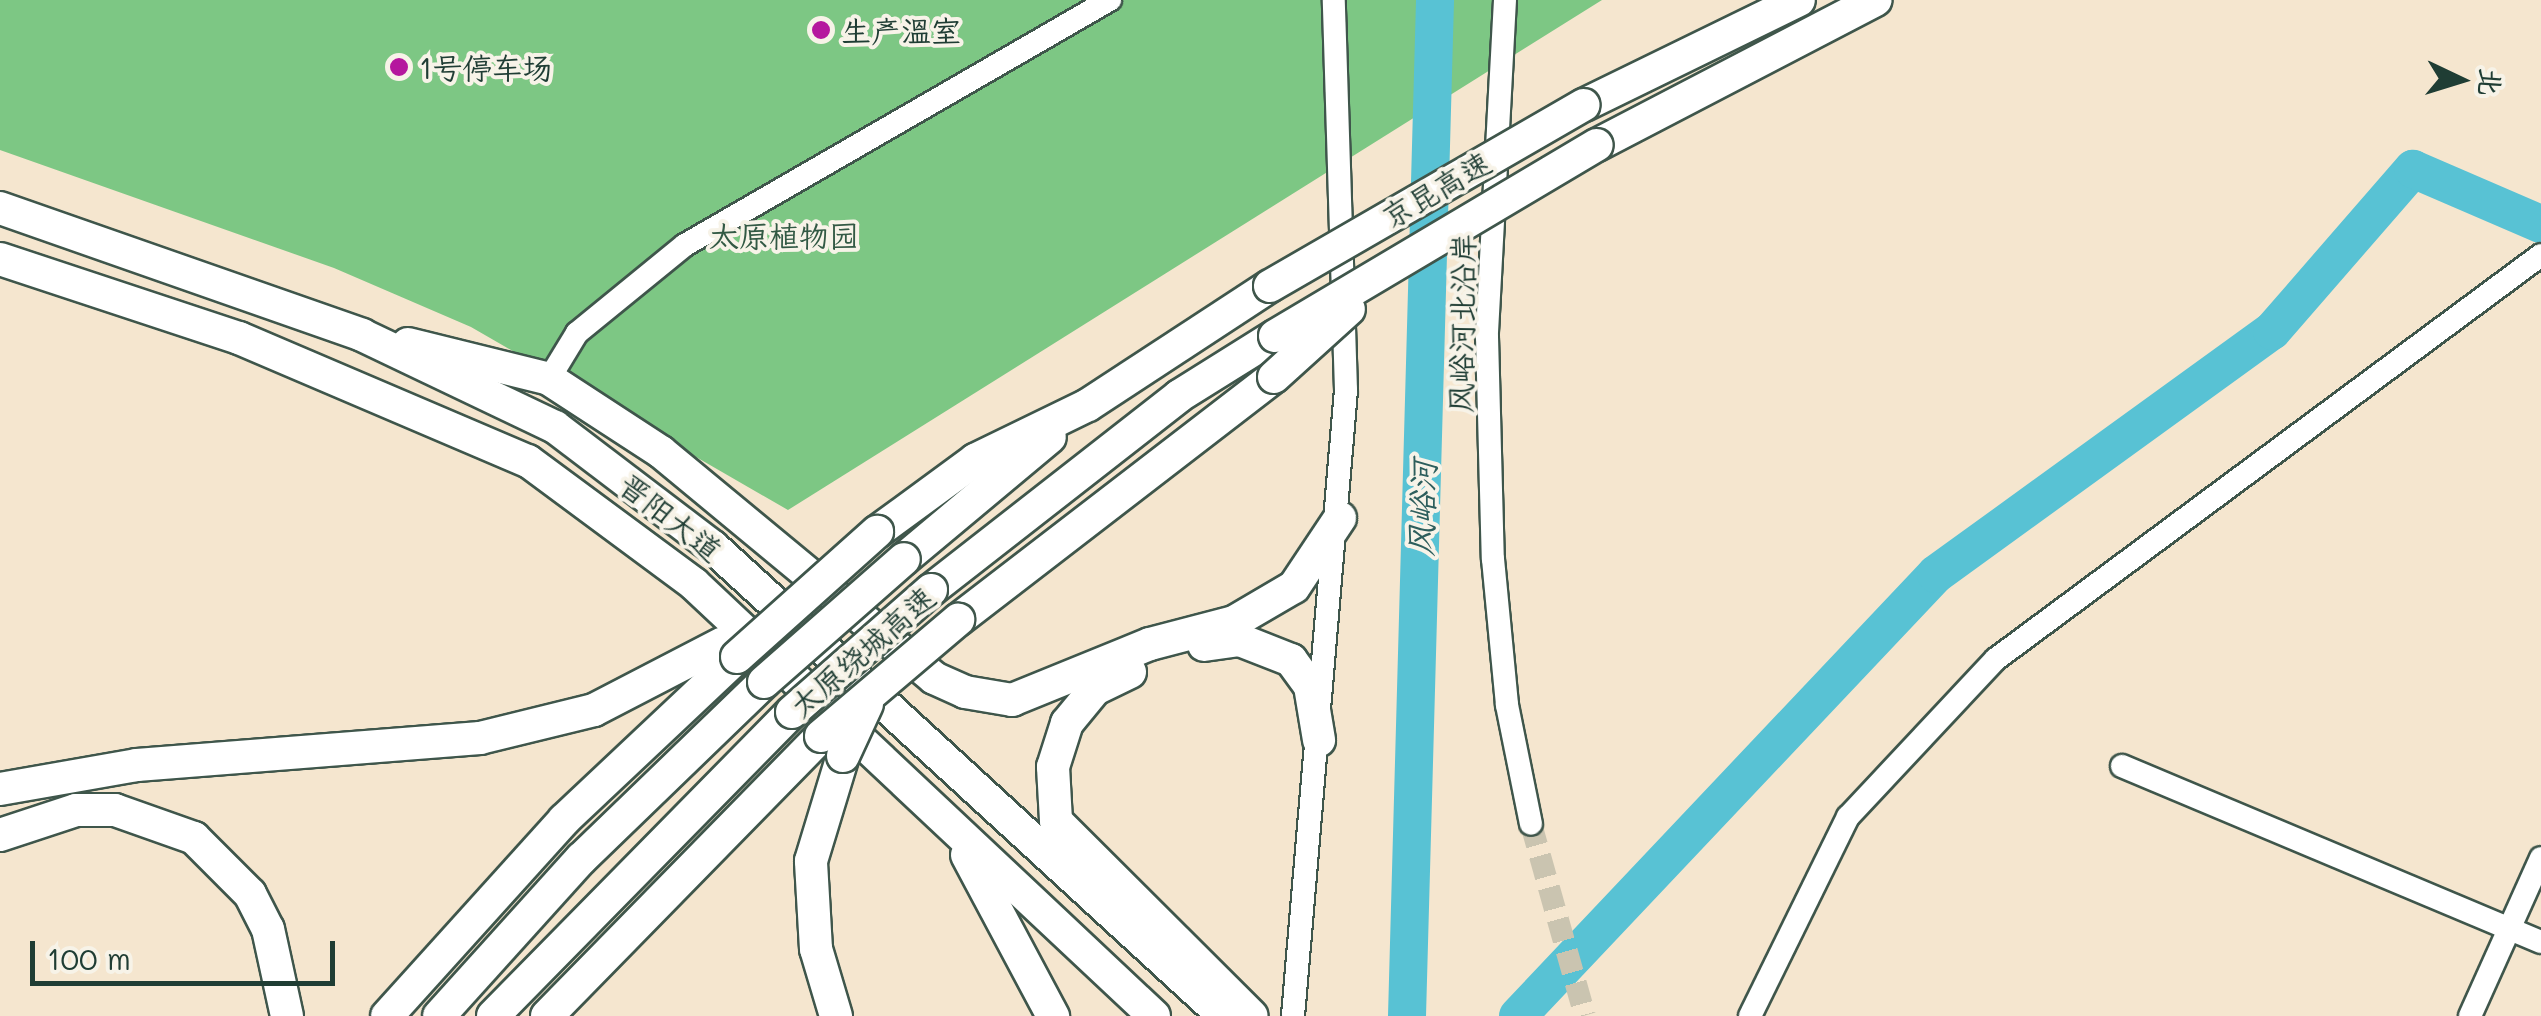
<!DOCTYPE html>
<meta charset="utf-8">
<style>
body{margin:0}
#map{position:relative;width:2541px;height:1016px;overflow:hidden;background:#f5e6cf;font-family:Mali,"LXGW WenKai TC",sans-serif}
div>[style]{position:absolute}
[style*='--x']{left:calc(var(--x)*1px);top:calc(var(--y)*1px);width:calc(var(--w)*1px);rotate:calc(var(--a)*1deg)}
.green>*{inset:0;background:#7dc784}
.river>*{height:38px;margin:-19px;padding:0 19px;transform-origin:19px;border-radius:19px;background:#58c2d4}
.minor-tunnel>*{height:22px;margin-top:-11px;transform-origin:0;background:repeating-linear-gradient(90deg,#cac4b0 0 22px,transparent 0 33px)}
.roads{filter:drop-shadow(2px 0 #3f564b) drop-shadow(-2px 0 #3f564b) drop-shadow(0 2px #3f564b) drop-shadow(0 -2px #3f564b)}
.minor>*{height:22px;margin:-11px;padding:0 11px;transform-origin:11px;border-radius:11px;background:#fff}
.highway>*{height:32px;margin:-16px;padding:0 16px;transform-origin:16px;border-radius:16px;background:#fff}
.bridges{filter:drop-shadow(2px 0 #3f564b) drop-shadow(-2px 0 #3f564b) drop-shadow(0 2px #3f564b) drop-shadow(0 -2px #3f564b)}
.highway-bridge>*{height:32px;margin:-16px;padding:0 16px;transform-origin:16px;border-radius:16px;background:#fff}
.dots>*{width:28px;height:28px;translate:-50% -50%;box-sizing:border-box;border:5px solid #f7f3e8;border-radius:50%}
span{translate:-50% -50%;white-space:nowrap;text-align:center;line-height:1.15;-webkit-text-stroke:8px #f7f3e8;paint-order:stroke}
.poi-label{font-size:30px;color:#1f3d34}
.left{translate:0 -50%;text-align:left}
.street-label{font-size:30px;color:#1f3d34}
.park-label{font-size:30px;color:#325944}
.water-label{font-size:32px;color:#2d5e5c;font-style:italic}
.north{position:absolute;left:2411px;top:30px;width:100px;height:100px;-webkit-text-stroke:8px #f7f3e8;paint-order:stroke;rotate:94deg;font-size:28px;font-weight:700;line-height:40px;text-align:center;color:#1f3d34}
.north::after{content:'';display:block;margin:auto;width:35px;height:45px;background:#1f3d34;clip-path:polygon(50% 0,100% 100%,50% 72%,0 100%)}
.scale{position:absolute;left:30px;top:941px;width:305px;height:45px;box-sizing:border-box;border:5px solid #1f3d34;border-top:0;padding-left:12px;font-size:30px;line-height:35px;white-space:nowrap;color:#1f3d34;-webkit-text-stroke:8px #f7f3e8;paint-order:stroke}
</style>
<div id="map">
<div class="green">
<i style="clip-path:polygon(0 0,1602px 0,788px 510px,471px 327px,334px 268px,0 150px)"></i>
</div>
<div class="river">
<i style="--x:1407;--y:1016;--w:1016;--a:-88.42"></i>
<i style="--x:1518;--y:1016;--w:608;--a:-46.6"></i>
<i style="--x:1936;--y:574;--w:415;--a:-35.9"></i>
<i style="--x:2272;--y:331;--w:215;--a:-49"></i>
<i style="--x:2413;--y:169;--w:139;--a:23.3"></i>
</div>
<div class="minor-tunnel">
<i style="--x:1531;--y:824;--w:199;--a:74.3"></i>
</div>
<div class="roads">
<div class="minor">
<i style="--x:1505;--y:0;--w:337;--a:93.1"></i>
<i style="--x:1487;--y:337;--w:222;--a:88.5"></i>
<i style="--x:1493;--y:559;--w:147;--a:84.5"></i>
<i style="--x:1507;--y:705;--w:121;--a:78.6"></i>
<i style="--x:549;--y:379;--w:54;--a:-58.7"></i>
<i style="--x:577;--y:333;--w:139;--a:-39.2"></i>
<i style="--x:685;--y:245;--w:491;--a:-30"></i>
<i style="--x:2122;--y:766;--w:454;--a:22.8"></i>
<i style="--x:1293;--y:1016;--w:628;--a:-85.16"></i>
<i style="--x:1346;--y:390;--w:390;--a:-91.8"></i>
<i style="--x:1750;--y:1016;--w:222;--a:-63.8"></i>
<i style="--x:1848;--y:817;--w:216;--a:-46.9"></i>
<i style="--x:1996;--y:659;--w:678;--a:-36.55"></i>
<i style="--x:2470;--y:1016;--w:173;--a:-65.8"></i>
</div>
<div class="highway">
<i style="--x:1584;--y:105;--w:239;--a:-26"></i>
<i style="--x:1597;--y:145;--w:314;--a:-27.5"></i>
<i style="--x:0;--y:208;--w:384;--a:19.3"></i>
<i style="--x:362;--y:335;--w:214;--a:25.5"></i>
<i style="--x:555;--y:427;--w:198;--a:37.2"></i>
<i style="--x:713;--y:547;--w:694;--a:42.55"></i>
<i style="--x:0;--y:259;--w:252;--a:18.3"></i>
<i style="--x:239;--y:338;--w:314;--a:23.1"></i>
<i style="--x:528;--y:461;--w:207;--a:36.5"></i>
<i style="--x:694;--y:584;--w:631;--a:43.2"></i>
<i style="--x:408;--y:344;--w:145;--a:13.9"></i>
<i style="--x:549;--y:379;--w:134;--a:33.1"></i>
<i style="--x:661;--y:452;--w:354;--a:39.6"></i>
<i style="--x:934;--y:678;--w:34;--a:24"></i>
<i style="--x:965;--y:692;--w:48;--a:9.7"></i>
<i style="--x:1012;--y:700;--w:149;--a:-22.1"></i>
<i style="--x:1150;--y:644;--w:87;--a:-14.7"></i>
<i style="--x:1234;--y:622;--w:69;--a:-30.3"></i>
<i style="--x:1294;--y:587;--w:83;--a:-56.3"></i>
<i style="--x:877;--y:532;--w:122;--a:-36.3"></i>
<i style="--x:975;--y:460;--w:126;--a:-26"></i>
<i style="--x:1088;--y:405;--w:217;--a:-33.2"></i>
<i style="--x:904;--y:559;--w:190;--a:-39.9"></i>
<i style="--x:931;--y:590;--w:315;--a:-38"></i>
<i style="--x:1179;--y:396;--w:113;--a:-32"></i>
<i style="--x:958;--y:620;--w:399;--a:-37.6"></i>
<i style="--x:1204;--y:645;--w:36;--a:-8"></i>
<i style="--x:1240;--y:640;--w:55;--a:21.4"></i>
<i style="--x:1291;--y:660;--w:32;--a:54"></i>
<i style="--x:1310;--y:686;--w:55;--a:80.5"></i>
<i style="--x:1130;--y:672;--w:39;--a:154"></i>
<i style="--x:1095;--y:689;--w:44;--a:129.5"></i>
<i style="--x:1067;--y:723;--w:46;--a:107.7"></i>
<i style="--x:1053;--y:767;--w:54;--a:86.8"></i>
<i style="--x:1056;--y:821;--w:276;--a:44.9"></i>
<i style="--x:0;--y:789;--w:139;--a:-9.9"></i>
<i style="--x:137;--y:765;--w:344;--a:-4.5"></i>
<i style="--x:480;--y:738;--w:117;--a:-13.8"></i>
<i style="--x:594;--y:710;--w:145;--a:-27.4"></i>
<i style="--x:0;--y:835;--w:80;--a:-18.2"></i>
<i style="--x:76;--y:810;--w:39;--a:0"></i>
<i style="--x:115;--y:810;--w:84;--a:19.5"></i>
<i style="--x:194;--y:838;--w:79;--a:45"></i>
<i style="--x:250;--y:894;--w:39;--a:63"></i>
<i style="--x:268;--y:929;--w:89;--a:77.7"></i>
<i style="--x:967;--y:855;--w:183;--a:61.9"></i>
<i style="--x:387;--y:1016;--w:264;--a:-47.9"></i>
<i style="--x:564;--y:820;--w:238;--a:-43.3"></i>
<i style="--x:439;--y:1016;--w:212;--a:-47.9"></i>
<i style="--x:581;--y:859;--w:255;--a:-44"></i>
<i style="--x:493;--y:1016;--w:426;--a:-45.5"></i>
<i style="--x:547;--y:1016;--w:392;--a:-45.6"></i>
<i style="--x:836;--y:1016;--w:70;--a:-106.6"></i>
<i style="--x:816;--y:949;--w:88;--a:-93.3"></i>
<i style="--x:811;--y:861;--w:110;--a:-73.1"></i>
</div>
</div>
<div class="bridges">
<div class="highway-bridge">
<i style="--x:1270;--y:286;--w:362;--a:-30"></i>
<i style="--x:1275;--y:336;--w:374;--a:-30.7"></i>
<i style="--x:1274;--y:377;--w:101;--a:-42.2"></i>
<i style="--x:737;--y:657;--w:188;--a:-41.8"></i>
<i style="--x:764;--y:682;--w:186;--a:-41.3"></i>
<i style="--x:792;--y:712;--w:185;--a:-41.3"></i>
<i style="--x:821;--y:736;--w:180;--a:-40.3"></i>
<i style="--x:843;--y:756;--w:57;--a:-65.2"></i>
</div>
</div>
<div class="dots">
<i style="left:821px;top:30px;background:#b5179e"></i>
<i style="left:399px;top:67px;background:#b5179e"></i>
</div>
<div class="poi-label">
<span class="left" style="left:841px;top:30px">生产温室</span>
<span class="left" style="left:419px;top:67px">1号停车场</span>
</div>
<div class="street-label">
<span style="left:1436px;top:189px;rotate:-30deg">京昆高速</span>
<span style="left:1461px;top:323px;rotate:-89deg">风峪河北沿岸</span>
<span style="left:671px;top:517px;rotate:38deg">晋阳大道</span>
<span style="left:862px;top:651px;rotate:-41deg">太原绕城高速</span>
</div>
<div class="park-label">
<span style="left:784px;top:235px">太原植物园</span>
</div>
<div class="water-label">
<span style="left:1421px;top:508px;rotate:-88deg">风峪河</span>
</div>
<div class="north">北</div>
<div class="scale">100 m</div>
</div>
